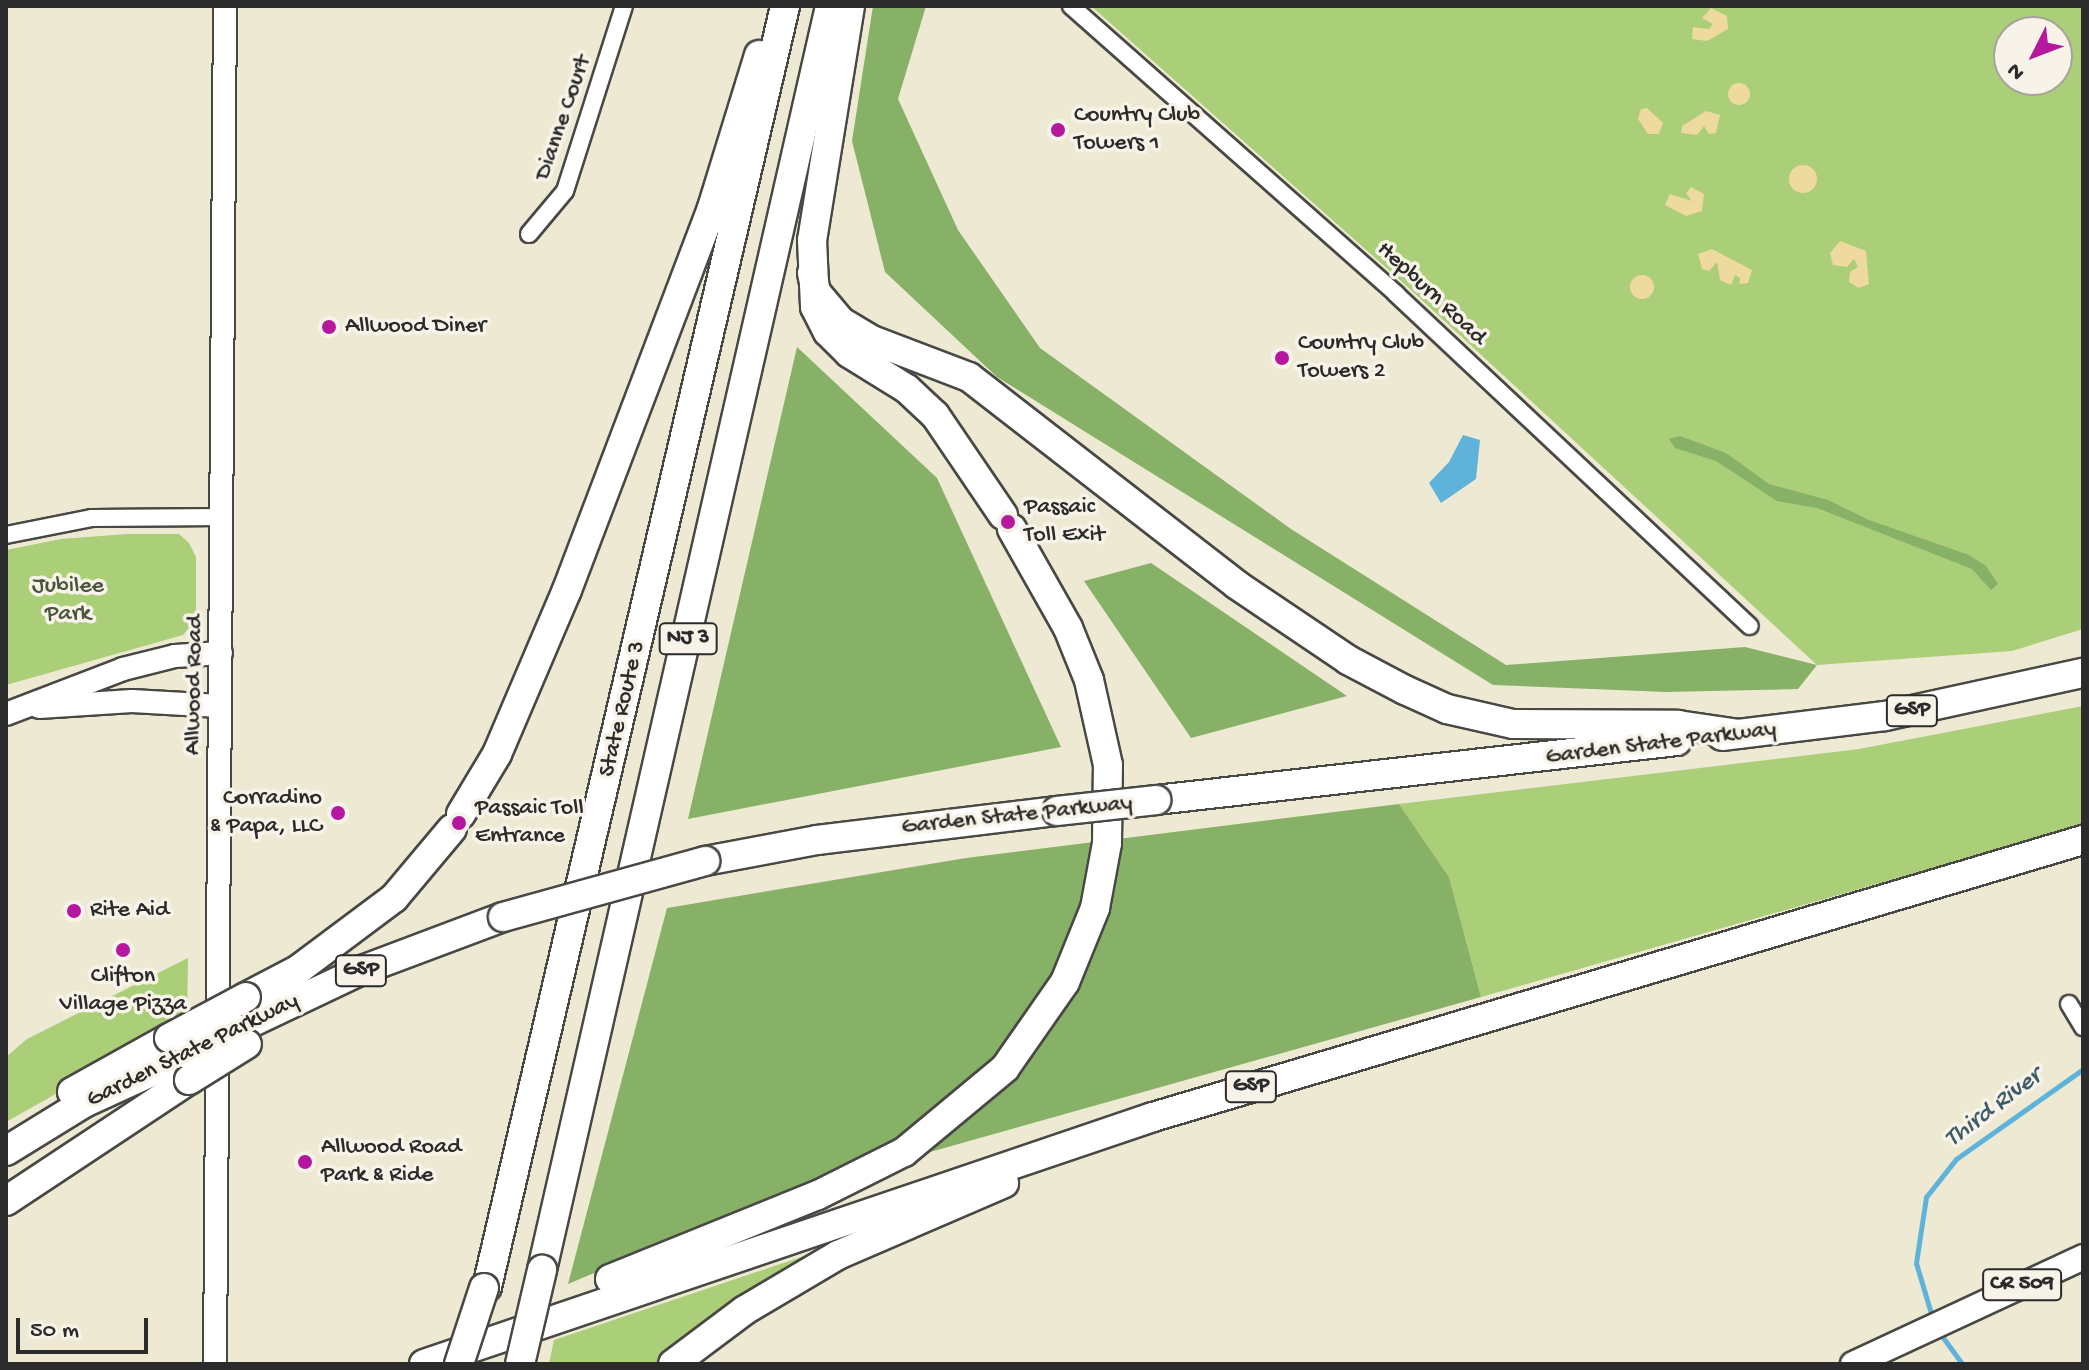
<!DOCTYPE html>
<style>
body{margin:0}
#map{position:relative;width:2089px;height:1370px;overflow:hidden;background:#eee9d2;font-family:"Gochi Hand",sans-serif}
div>[style]{position:absolute}
[style*='--x']{left:calc(var(--x)*1px);top:calc(var(--y)*1px);width:calc(var(--w)*1px);rotate:calc(var(--a)*1deg)}
.green>*{inset:0;background:#abce78}
.forest>*{inset:0;background:#88b168}
.sand>*{inset:0;background:#eeda9e}
.round{border-radius:50%}
.water>*{inset:0;background:#5fb3db}
.stream>*{height:5px;margin:-2.5px;padding:0 2.5px;transform-origin:2.5px;border-radius:2.5px;background:#5fb3db}
.roads{filter:drop-shadow(2px 0 #484844) drop-shadow(-2px 0 #484844) drop-shadow(0 2px #484844) drop-shadow(0 -2px #484844)}
.street>*{height:16px;margin:-8px;padding:0 8px;transform-origin:8px;border-radius:8px;background:#fff}
.secondary>*{height:22px;margin:-11px;padding:0 11px;transform-origin:11px;border-radius:11px;background:#fff}
.primary>*{height:24px;margin:-12px;padding:0 12px;transform-origin:12px;border-radius:12px;background:#fff}
.highway>*{height:28px;margin:-14px;padding:0 14px;transform-origin:14px;border-radius:14px;background:#fff}
.bridges{filter:drop-shadow(2px 0 #484844) drop-shadow(-2px 0 #484844) drop-shadow(0 2px #484844) drop-shadow(0 -2px #484844)}
.highway-bridge>*{height:28px;margin:-14px;padding:0 14px;transform-origin:14px;border-radius:14px;background:#fff}
.dots>*{width:22px;height:22px;translate:-50% -50%;box-sizing:border-box;border:4px solid #f7f3e8;border-radius:50%}
span{translate:-50% -50%;white-space:nowrap;text-align:center;line-height:1.15;-webkit-text-stroke:7px #f7f3e8;paint-order:stroke}
.shield-label span{padding:2px 6px;background:#f7f3e8;border:2px solid;border-radius:6px;-webkit-text-stroke-width:0}
.shield-label{font-size:22px;color:#2b2b2b;font-weight:700}
.poi-label{font-size:24px;color:#2b2b2b}
.left{translate:0 -50%;text-align:left}
.right{translate:-100% -50%;text-align:right}
.street-label{font-size:24px;color:#2b2b2b}
.park-label{font-size:24px;color:#4b543e}
.water-label{font-size:26px;color:#3d5b69;font-style:italic}
.frame{position:absolute;inset:0;border:8px solid #2b2b2b;pointer-events:none}
.north{position:absolute;left:1993px;top:16px;width:80px;height:80px;box-sizing:border-box;background:#f7f3e8;border:2px solid #a5a39c;border-radius:50%;rotate:228deg;font-size:22px;font-weight:700;line-height:32px;text-align:center;color:#2b2b2b}
.north::after{content:'';display:block;margin:auto;width:28px;height:36px;background:#b5179e;clip-path:polygon(50% 0,100% 100%,50% 72%,0 100%)}
.scale{position:absolute;left:16px;top:1318px;width:132px;height:36px;box-sizing:border-box;border:4px solid #2b2b2b;border-top:0;padding-left:10px;font-size:24px;line-height:28px;white-space:nowrap;color:#2b2b2b;-webkit-text-stroke:6px #f7f3e8;paint-order:stroke}
</style>
<div id="map">
<div class="green">
<i style="clip-path:polygon(evenodd,1091px 6px,2083px 6px,2083px 629px,2012px 651px,1817px 665px,1399px 279px,1091px 6px,2009px 32px,2057px 32px,2057px 80px,2009px 80px,2009px 32px)"></i>
<i style="clip-path:polygon(127px 534px,179px 534px,189px 543px,196px 557px,196px 620px,183px 635px,6px 685px,6px 550px,61px 539px)"></i>
<i style="clip-path:polygon(2083px 706px,2083px 825px,1481px 997px,1449px 877px,1399px 804px,1859px 749px)"></i>
<i style="clip-path:polygon(188px 958px,187px 1020px,6px 1122px,6px 1057px,27px 1039px)"></i>
<i style="clip-path:polygon(816px 1252px,664px 1364px,549px 1364px,554px 1340px)"></i>
</div>
<div class="forest">
<i style="clip-path:polygon(873px 6px,926px 6px,898px 99px,958px 230px,1040px 348px,1291px 529px,1506px 665px,1745px 647px,1817px 665px,1798px 689px,1666px 692px,1493px 685px,997px 377px,885px 272px,852px 141px)"></i>
<i style="clip-path:polygon(797px 347px,937px 478px,1061px 747px,688px 819px)"></i>
<i style="clip-path:polygon(1680px 436px,1726px 453px,1769px 484px,1828px 500px,1869px 520px,1969px 555px,1986px 566px,1998px 584px,1991px 590px,1972px 569px,1817px 508px,1777px 501px,1716px 461px,1675px 448px,1669px 439px)"></i>
<i style="clip-path:polygon(1151px 563px,1347px 696px,1191px 738px,1084px 581px)"></i>
<i style="clip-path:polygon(1399px 804px,1449px 877px,1481px 997px,781px 1194px,568px 1284px,667px 908px,966px 858px)"></i>
</div>
<div class="sand">
<i style="clip-path:polygon(1711px 8px,1727px 16px,1728px 29px,1707px 41px,1692px 39px,1693px 27px,1709px 29px,1713px 24px,1702px 18px)"></i>
<i class="round" style="left:1728px;top:83px;width:22px;height:22px"></i>
<i style="clip-path:polygon(1647px 108px,1663px 123px,1659px 134px,1648px 134px,1638px 119px,1641px 109px)"></i>
<i style="clip-path:polygon(1706px 111px,1720px 115px,1716px 133px,1709px 134px,1704px 126px,1697px 135px,1681px 133px,1682px 126px)"></i>
<i class="round" style="left:1789px;top:165px;width:28px;height:28px"></i>
<i style="clip-path:polygon(1691px 187px,1704px 194px,1702px 211px,1686px 216px,1665px 205px,1670px 194px,1692px 201px,1686px 193px)"></i>
<i style="clip-path:polygon(1840px 241px,1866px 251px,1869px 284px,1859px 288px,1849px 282px,1850px 272px,1858px 267px,1854px 259px,1847px 267px,1833px 265px,1830px 253px)"></i>
<i style="clip-path:polygon(1712px 249px,1752px 270px,1748px 283px,1739px 284px,1740px 278px,1735px 275px,1731px 285px,1720px 280px,1717px 262px,1709px 271px,1702px 269px,1698px 254px)"></i>
<i class="round" style="left:1630px;top:275px;width:24px;height:24px"></i>
</div>
<div class="water">
<i style="clip-path:polygon(1463px 435px,1480px 440px,1476px 479px,1441px 503px,1429px 483px,1449px 462px)"></i>
</div>
<div class="stream">
<i style="--x:1933;--y:1320;--w:59;--a:-106.6"></i>
<i style="--x:1916;--y:1263;--w:67;--a:-81.4"></i>
<i style="--x:1926;--y:1197;--w:48;--a:-51.7"></i>
<i style="--x:1956;--y:1159;--w:156;--a:-35.3"></i>
<i style="--x:1939;--y:1332;--w:39;--a:54"></i>
</div>
<div class="roads">
<div class="street">
<i style="--x:1071;--y:6;--w:434;--a:41.5"></i>
<i style="--x:1396;--y:294;--w:485;--a:43.2"></i>
<i style="--x:529;--y:234;--w:56;--a:-50.1"></i>
<i style="--x:565;--y:191;--w:194;--a:-72.3"></i>
<i style="--x:6;--y:535;--w:88;--a:-11.2"></i>
<i style="--x:92;--y:518;--w:131;--a:-0.4"></i>
<i style="--x:2069;--y:1004;--w:27;--a:59"></i>
</div>
<div class="secondary">
<i style="--x:39;--y:707;--w:93;--a:-3.7"></i>
<i style="--x:132;--y:701;--w:88;--a:3.3"></i>
<i style="--x:6;--y:714;--w:125;--a:-21"></i>
<i style="--x:123;--y:669;--w:54;--a:-14"></i>
<i style="--x:175;--y:656;--w:46;--a:-3.7"></i>
<i style="--x:215;--y:1364;--w:1358;--a:-89.58"></i>
</div>
<div class="primary">
<i style="--x:1853;--y:1364;--w:254;--a:-24.9"></i>
</div>
<div class="highway">
<i style="--x:850;--y:6;--w:237;--a:99.2"></i>
<i style="--x:812;--y:240;--w:67;--a:87.4"></i>
<i style="--x:815;--y:307;--w:28;--a:63"></i>
<i style="--x:828;--y:332;--w:30;--a:45"></i>
<i style="--x:849;--y:353;--w:68;--a:31.8"></i>
<i style="--x:907;--y:389;--w:38;--a:43"></i>
<i style="--x:935;--y:415;--w:121;--a:55.8"></i>
<i style="--x:812;--y:273;--w:19;--a:78"></i>
<i style="--x:816;--y:292;--w:38;--a:50"></i>
<i style="--x:840;--y:321;--w:37;--a:31"></i>
<i style="--x:872;--y:340;--w:104;--a:20.9"></i>
<i style="--x:969;--y:377;--w:339;--a:37.8"></i>
<i style="--x:1237;--y:585;--w:134;--a:34"></i>
<i style="--x:1348;--y:660;--w:64;--a:27.8"></i>
<i style="--x:1405;--y:690;--w:46;--a:24.3"></i>
<i style="--x:1447;--y:709;--w:68;--a:12.8"></i>
<i style="--x:1513;--y:724;--w:165;--a:0.3"></i>
<i style="--x:1678;--y:725;--w:62;--a:8.4"></i>
<i style="--x:1722;--y:736;--w:164;--a:-7"></i>
<i style="--x:1885;--y:716;--w:203;--a:-12.3"></i>
<i style="--x:1156;--y:800;--w:524;--a:-6.46"></i>
<i style="--x:461;--y:814;--w:70;--a:-59"></i>
<i style="--x:497;--y:754;--w:178;--a:-66.9"></i>
<i style="--x:567;--y:590;--w:409;--a:-69.2"></i>
<i style="--x:712;--y:208;--w:160;--a:-72.9"></i>
<i style="--x:705;--y:861;--w:114;--a:-10.6"></i>
<i style="--x:817;--y:840;--w:242;--a:-6.9"></i>
<i style="--x:246;--y:997;--w:60;--a:-27.8"></i>
<i style="--x:299;--y:969;--w:119;--a:-36.8"></i>
<i style="--x:394;--y:898;--w:90;--a:-50"></i>
<i style="--x:246;--y:1025;--w:128;--a:-25.4"></i>
<i style="--x:362;--y:970;--w:151;--a:-20.6"></i>
<i style="--x:72;--y:1092;--w:111;--a:-29.1"></i>
<i style="--x:6;--y:1151;--w:92;--a:-31.6"></i>
<i style="--x:84;--y:1103;--w:115;--a:-24.6"></i>
<i style="--x:6;--y:1201;--w:219;--a:-33.5"></i>
<i style="--x:542;--y:1270;--w:1296;--a:-77.16"></i>
<i style="--x:610;--y:1279;--w:224;--a:-22"></i>
<i style="--x:818;--y:1195;--w:96;--a:-26.6"></i>
<i style="--x:904;--y:1152;--w:131;--a:-39.7"></i>
<i style="--x:1005;--y:1068;--w:105;--a:-55.1"></i>
<i style="--x:1065;--y:982;--w:80;--a:-67.9"></i>
<i style="--x:1095;--y:908;--w:66;--a:-79.5"></i>
<i style="--x:1107;--y:843;--w:78;--a:-89.3"></i>
<i style="--x:1108;--y:765;--w:87;--a:-102.6"></i>
<i style="--x:1089;--y:680;--w:56;--a:-112"></i>
<i style="--x:1068;--y:628;--w:114;--a:-119.5"></i>
<i style="--x:487;--y:1287;--w:1315;--a:-76.9"></i>
<i style="--x:424;--y:1364;--w:770;--a:-18.72"></i>
<i style="--x:1153;--y:1117;--w:970;--a:-16.59"></i>
<i style="--x:673;--y:1364;--w:90;--a:-36.9"></i>
<i style="--x:745;--y:1310;--w:108;--a:-30.6"></i>
<i style="--x:838;--y:1255;--w:181;--a:-23.4"></i>
</div>
</div>
<div class="bridges">
<div class="highway-bridge">
<i style="--x:1057;--y:811;--w:100;--a:-6.3"></i>
<i style="--x:503;--y:917;--w:210;--a:-15.5"></i>
<i style="--x:169;--y:1038;--w:87;--a:-28"></i>
<i style="--x:189;--y:1055;--w:55;--a:-28"></i>
<i style="--x:189;--y:1080;--w:68;--a:-31.8"></i>
<i style="--x:459;--y:1364;--w:80;--a:-71.8"></i>
<i style="--x:520;--y:1364;--w:97;--a:-76.8"></i>
</div>
</div>
<div class="dots">
<i style="left:1058px;top:130px;background:#b5179e"></i>
<i style="left:329px;top:327px;background:#b5179e"></i>
<i style="left:1282px;top:358px;background:#b5179e"></i>
<i style="left:1008px;top:522px;background:#b5179e"></i>
<i style="left:338px;top:813px;background:#b5179e"></i>
<i style="left:459px;top:823px;background:#b5179e"></i>
<i style="left:74px;top:911px;background:#b5179e"></i>
<i style="left:123px;top:950px;background:#b5179e"></i>
<i style="left:305px;top:1162px;background:#b5179e"></i>
</div>
<div class="shield-label">
<span style="left:688px;top:639px">NJ 3</span>
<span style="left:1912px;top:711px">GSP</span>
<span style="left:361px;top:971px">GSP</span>
<span style="left:1251px;top:1087px">GSP</span>
<span style="left:2022px;top:1285px">CR 509</span>
</div>
<div class="poi-label">
<span class="left" style="left:1074px;top:130px">Country Club<br>Towers 1</span>
<span class="left" style="left:345px;top:327px">Allwood Diner</span>
<span class="left" style="left:1298px;top:358px">Country Club<br>Towers 2</span>
<span class="left" style="left:1024px;top:522px">Passaic<br>Toll Exit</span>
<span class="right" style="left:322px;top:813px">Corradino<br>&amp; Papa, LLC</span>
<span class="left" style="left:475px;top:823px">Passaic Toll<br>Entrance</span>
<span class="left" style="left:90px;top:911px">Rite Aid</span>
<span style="left:123px;top:991px">Clifton<br>Village Pizza</span>
<span class="left" style="left:321px;top:1162px">Allwood Road<br>Park &amp; Ride</span>
</div>
<div class="street-label">
<span style="left:564px;top:118px;rotate:-71deg">Dianne Court</span>
<span style="left:1431px;top:294px;rotate:43deg">Hepburn Road</span>
<span style="left:195px;top:685px;rotate:-89deg">Allwood Road</span>
<span style="left:623px;top:709px;rotate:-77deg">State Route 3</span>
<span style="left:1661px;top:744px;rotate:-7deg">Garden State Parkway</span>
<span style="left:1017px;top:816px;rotate:-6deg">Garden State Parkway</span>
<span style="left:193px;top:1051px;rotate:-26deg">Garden State Parkway</span>
</div>
<div class="park-label">
<span style="left:68px;top:601px">Jubilee<br>Park</span>
</div>
<div class="water-label">
<span style="left:1994px;top:1109px;rotate:-37deg">Third River</span>
</div>
<div class="frame"></div>
<div class="north">N</div>
<div class="scale">50 m</div>
</div>
